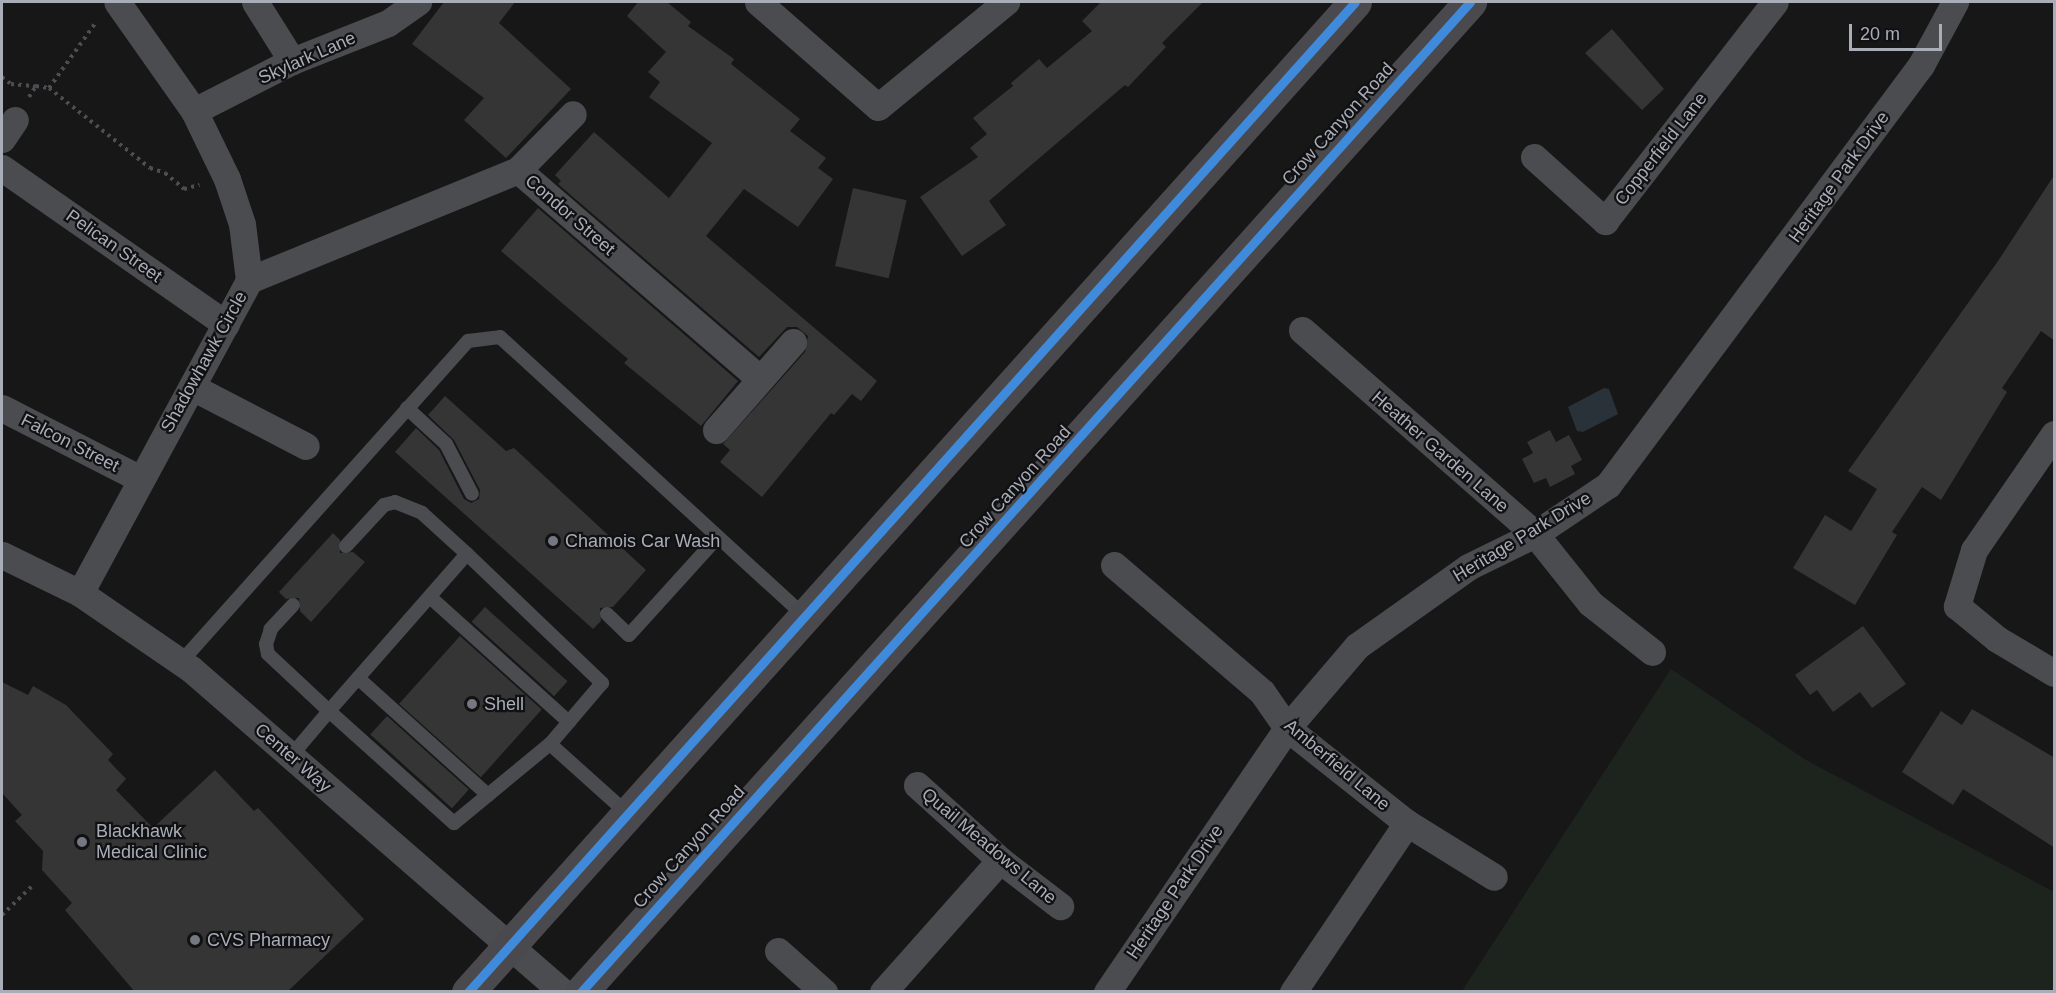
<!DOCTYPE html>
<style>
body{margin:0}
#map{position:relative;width:2056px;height:993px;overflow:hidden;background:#171717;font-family:Arial,sans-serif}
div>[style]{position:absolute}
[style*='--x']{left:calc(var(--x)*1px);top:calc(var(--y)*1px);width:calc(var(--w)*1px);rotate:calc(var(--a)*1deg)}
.green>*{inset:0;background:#1d241e}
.water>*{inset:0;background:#2a3239}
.building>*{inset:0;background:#353536;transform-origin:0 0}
.path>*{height:4px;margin-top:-2px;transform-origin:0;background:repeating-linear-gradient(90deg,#4d4e52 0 3px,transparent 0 7.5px)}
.lane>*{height:14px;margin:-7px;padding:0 7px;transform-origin:7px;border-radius:7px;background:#4b4c50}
.street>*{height:27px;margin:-13.5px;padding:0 13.5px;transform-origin:13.5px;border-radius:13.5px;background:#4b4c50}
.secondary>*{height:33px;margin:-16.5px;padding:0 16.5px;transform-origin:16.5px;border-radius:16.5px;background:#4a4a4e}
.cycleway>*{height:9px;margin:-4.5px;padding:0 4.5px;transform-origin:4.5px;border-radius:4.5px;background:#408adc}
.dots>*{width:16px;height:16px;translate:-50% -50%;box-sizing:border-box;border:3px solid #111113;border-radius:50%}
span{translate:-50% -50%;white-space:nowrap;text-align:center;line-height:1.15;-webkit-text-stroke:4.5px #111113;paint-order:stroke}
.street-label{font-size:18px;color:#a8adb8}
.poi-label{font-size:18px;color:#a8adb8}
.left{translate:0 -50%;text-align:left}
.frame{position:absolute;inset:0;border:3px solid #a8adb8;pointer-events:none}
.scale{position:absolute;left:1849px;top:24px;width:93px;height:27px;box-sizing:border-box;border:3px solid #a8adb8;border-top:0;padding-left:8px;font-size:18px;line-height:21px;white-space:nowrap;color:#a8adb8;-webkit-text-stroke:4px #111113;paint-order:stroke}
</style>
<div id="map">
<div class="green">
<i style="clip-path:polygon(1671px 669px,1806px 760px,2054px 892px,2054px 991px,1462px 991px)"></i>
</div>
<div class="water">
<i style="clip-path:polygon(1604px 388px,1609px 389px,1618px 414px,1583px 432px,1577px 431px,1568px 407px)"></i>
</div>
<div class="building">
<i style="clip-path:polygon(444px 2px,515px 2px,499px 23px,571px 89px,506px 158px,464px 120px,484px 98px,412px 44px)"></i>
<i style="clip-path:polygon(638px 2px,667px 2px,691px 22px,688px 26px,734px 59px,731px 64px,800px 119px,790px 131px,826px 158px,818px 168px,833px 179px,798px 227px,744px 189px,706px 236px,877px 381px,861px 401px,852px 394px,834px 415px,831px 413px,762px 497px,720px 462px,730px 450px,723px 444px,805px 352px,808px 336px,797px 327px,787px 327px,759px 357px,558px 184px,561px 181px,555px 175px,594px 132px,669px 198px,712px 143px,649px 97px,660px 82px,648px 72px,666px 52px,627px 16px)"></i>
<i style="clip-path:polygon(1101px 2px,1203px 2px,1162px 43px,1166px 47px,1128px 87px,1125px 85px,989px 201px,1006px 225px,962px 256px,920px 197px,978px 157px,970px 148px,987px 134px,973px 118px,1013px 86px,1011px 83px,1039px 59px,1047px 68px,1092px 31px,1082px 21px)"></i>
<i style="clip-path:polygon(1612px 29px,1664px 89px,1642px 110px,1585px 53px)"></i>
<i style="clip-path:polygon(2055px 174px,2055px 341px,2041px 331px,2002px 388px,2007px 392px,1941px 500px,1922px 487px,1892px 532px,1897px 535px,1855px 605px,1793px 568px,1825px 515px,1851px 531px,1877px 489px,1848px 471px,1998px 261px)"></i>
<i style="left:853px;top:188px;width:55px;height:80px;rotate:13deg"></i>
<i style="clip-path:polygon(538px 208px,738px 381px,701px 426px,624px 363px,628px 359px,501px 251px)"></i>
<i style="clip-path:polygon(445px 396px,506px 451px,514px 448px,646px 570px,613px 607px,600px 608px,601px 621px,593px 629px,395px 452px,416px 428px,439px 450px,464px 499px,471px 503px,479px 499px,480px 490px,454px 440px,428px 415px)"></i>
<i style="clip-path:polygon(1550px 430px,1556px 442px,1569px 435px,1582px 460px,1571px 466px,1575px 474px,1550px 487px,1546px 478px,1534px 483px,1522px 459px,1533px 453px,1527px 442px)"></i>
<i style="clip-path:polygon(333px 533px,340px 540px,340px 553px,353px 552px,365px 562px,311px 622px,300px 611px,299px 598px,286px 599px,279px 592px)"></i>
<i style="left:485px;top:607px;width:111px;height:20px;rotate:42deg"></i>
<i style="clip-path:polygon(1863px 626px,1906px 684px,1872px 708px,1860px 692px,1833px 712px,1817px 690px,1810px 695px,1795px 675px)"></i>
<i style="left:460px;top:636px;width:110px;height:91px;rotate:42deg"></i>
<i style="clip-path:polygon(2px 682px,28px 695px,33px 686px,66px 705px,113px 754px,108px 760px,126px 779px,116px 790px,153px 828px,215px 770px,254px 811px,258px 808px,364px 919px,287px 992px,135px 992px,65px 910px,72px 903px,42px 870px,43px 851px,15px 821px,22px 815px,2px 793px)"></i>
<i style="clip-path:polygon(1972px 709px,2055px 758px,2055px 848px,1963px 789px,1953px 805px,1902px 772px,1941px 711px,1962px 725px)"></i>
<i style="left:387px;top:716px;width:110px;height:25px;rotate:42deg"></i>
</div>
<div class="path">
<i style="--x:2;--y:77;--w:11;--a:38"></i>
<i style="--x:11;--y:84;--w:25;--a:5"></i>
<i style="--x:49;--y:88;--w:129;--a:38.4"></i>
<i style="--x:150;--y:168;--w:16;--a:18"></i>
<i style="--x:165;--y:173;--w:25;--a:40"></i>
<i style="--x:184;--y:189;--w:16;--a:-15"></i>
<i style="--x:29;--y:97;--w:13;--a:-58"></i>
<i style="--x:36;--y:86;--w:13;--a:9"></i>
<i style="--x:49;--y:88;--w:81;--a:-54.5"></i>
<i style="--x:2;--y:915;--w:42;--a:-44"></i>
</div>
<div class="lane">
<i style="--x:407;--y:408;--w:53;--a:42.7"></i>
<i style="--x:446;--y:444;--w:56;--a:62.5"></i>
<i style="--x:346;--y:546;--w:56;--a:-47.2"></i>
<i style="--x:384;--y:505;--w:11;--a:-15"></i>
<i style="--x:395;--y:502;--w:29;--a:22"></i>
<i style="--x:422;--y:513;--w:61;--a:42.3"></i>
<i style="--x:430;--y:597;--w:187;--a:42"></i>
<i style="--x:293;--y:605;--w:33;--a:133"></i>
<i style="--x:271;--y:629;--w:16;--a:108"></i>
<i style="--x:266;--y:644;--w:10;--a:79"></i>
<i style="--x:268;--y:654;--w:83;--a:43.1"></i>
<i style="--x:329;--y:711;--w:209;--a:-48.7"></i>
<i style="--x:467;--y:554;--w:187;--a:43.7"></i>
<i style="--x:602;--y:683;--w:80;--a:130.4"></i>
<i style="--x:607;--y:614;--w:30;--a:44"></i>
<i style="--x:629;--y:635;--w:132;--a:-47.8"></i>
<i style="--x:181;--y:662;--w:431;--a:-48.2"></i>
<i style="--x:468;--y:341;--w:32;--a:-7"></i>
<i style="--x:500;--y:337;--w:411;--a:42.5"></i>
<i style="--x:358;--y:678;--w:175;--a:42"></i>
<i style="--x:291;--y:756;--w:59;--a:-49.8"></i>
<i style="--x:329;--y:711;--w:168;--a:41.9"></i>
<i style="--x:454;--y:823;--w:124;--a:-39.5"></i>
<i style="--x:550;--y:744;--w:103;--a:41.9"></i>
</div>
<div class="street">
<i style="--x:255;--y:2;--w:70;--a:57.9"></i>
<i style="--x:758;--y:2;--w:159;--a:41.2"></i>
<i style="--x:878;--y:107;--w:166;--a:-39.4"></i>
<i style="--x:194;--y:111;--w:110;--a:-27"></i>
<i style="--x:292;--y:61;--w:103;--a:-21.6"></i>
<i style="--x:388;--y:23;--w:37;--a:-35"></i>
<i style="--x:2;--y:139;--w:23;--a:-56"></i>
<i style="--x:1534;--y:157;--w:96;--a:42"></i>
<i style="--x:1605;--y:221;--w:277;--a:-52.2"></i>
<i style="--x:2;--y:168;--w:273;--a:34.9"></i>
<i style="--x:518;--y:170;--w:78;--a:-45.5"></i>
<i style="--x:249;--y:280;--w:291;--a:-22.2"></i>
<i style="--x:518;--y:170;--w:320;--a:40.8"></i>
<i style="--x:1302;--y:330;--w:310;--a:41.2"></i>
<i style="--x:1535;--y:534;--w:88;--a:51.4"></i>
<i style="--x:1590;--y:603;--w:79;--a:38.3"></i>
<i style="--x:192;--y:387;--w:128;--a:27.4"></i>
<i style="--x:2;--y:408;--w:154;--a:27.1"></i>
<i style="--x:716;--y:430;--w:117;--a:-48.8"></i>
<i style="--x:2054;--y:434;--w:141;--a:124.6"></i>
<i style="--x:1974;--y:550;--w:59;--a:106.9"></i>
<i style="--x:1957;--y:606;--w:52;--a:39.5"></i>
<i style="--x:1997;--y:639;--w:66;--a:30.8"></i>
<i style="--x:2;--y:555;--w:87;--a:26"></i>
<i style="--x:80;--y:593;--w:135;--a:34.4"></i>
<i style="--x:191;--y:669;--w:492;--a:41"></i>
<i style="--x:1114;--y:565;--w:195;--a:40.6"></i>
<i style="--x:1262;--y:692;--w:44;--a:55.2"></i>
<i style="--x:1287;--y:728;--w:153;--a:38.4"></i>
<i style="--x:1407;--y:823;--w:102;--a:31.8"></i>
<i style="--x:80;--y:593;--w:356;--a:-61.6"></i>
<i style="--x:249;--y:280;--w:56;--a:-97.1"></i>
<i style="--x:242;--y:224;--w:47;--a:-108.4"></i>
<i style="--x:227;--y:179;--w:76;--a:-115.9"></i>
<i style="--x:194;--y:111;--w:133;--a:-125.2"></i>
<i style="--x:917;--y:785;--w:112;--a:42.1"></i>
<i style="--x:1000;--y:860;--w:76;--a:37.5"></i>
<i style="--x:778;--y:951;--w:62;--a:41.7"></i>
<i style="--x:883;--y:992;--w:176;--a:-48.4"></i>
<i style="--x:1107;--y:992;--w:320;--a:-55.7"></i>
<i style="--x:1287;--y:728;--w:108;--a:-49.5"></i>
<i style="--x:1357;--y:646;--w:136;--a:-35.4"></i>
<i style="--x:1468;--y:567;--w:75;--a:-26.2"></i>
<i style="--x:1535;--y:534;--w:88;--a:-33.9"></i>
<i style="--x:1608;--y:485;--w:524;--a:-53.31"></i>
<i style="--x:1921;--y:65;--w:72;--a:-61.6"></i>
<i style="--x:1293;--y:992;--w:204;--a:-56"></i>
</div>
<div class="secondary">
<i style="--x:468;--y:992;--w:1329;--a:-48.14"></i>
<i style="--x:581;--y:992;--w:1331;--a:-48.08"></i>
</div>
<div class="cycleway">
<i style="--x:468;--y:992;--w:1329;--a:-48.14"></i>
<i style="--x:581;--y:992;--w:1331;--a:-48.08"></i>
</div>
<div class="dots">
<i style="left:553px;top:541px;background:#757880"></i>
<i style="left:472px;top:704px;background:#757880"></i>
<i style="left:82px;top:842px;background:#757880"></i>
<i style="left:195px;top:940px;background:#757880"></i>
</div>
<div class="street-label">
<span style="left:307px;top:58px;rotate:-24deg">Skylark Lane</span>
<span style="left:1338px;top:124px;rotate:-48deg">Crow Canyon Road</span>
<span style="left:1661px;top:149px;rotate:-52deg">Copperfield Lane</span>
<span style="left:1839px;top:177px;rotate:-54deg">Heritage Park Drive</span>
<span style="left:570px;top:215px;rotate:41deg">Condor Street</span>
<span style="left:114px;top:246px;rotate:35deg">Pelican Street</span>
<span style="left:204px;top:362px;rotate:-61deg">Shadowhawk Circle</span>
<span style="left:70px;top:443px;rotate:27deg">Falcon Street</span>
<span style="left:1440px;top:452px;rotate:41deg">Heather Garden Lane</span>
<span style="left:1015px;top:487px;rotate:-48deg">Crow Canyon Road</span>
<span style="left:1522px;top:537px;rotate:-31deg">Heritage Park Drive</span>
<span style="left:293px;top:758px;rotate:41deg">Center Way</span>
<span style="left:1337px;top:765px;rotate:40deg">Amberfield Lane</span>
<span style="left:989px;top:846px;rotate:40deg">Quail Meadows Lane</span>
<span style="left:689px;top:847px;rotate:-48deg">Crow Canyon Road</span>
<span style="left:1175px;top:892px;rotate:-56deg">Heritage Park Drive</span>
</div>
<div class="poi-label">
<span class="left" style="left:565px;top:541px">Chamois Car Wash</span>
<span class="left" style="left:484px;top:704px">Shell</span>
<span class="left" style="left:96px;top:842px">Blackhawk<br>Medical Clinic</span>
<span class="left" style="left:207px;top:940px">CVS Pharmacy</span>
</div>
<div class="frame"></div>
<div class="scale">20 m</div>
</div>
